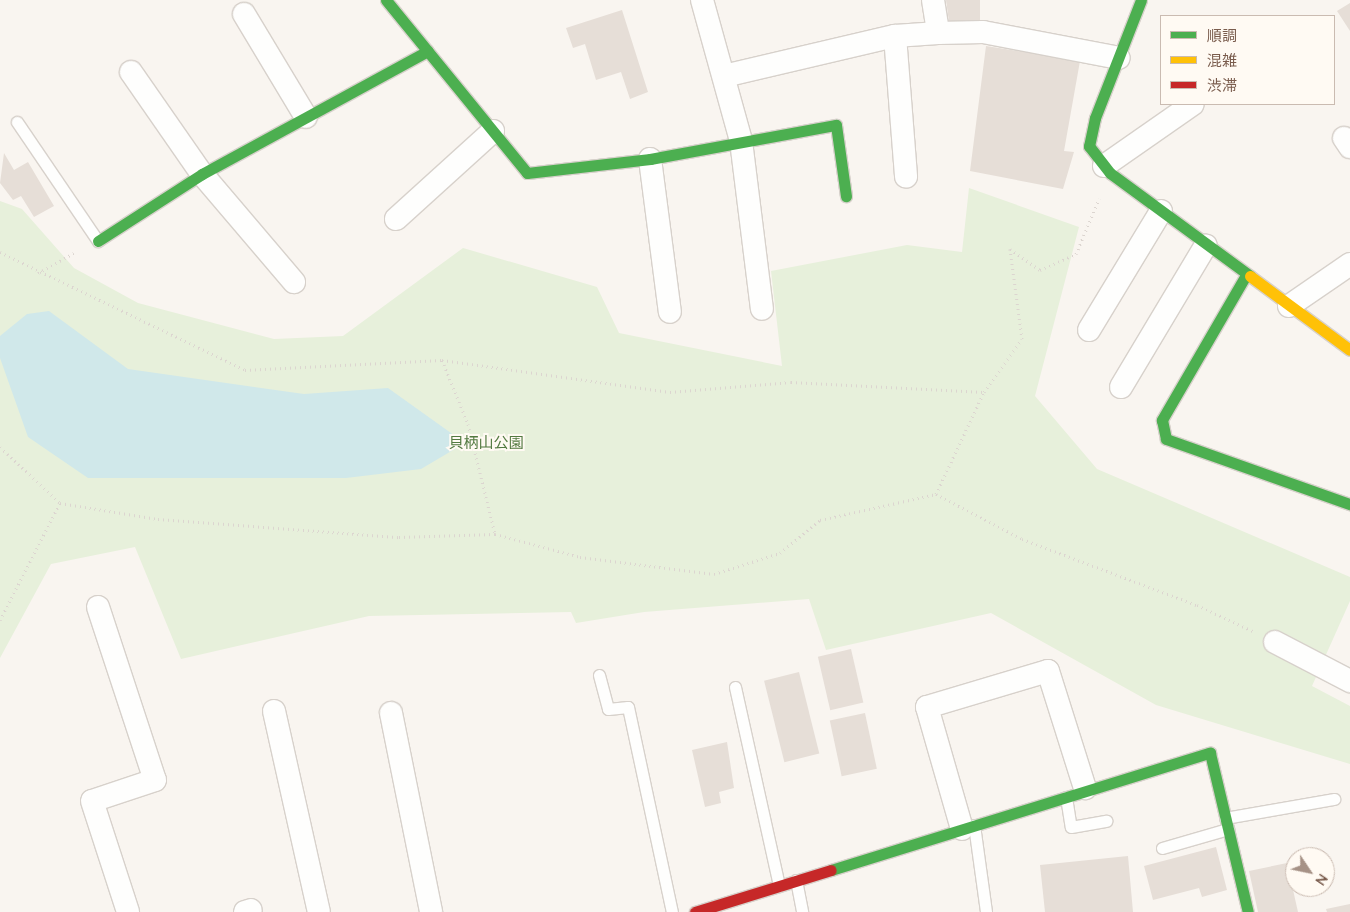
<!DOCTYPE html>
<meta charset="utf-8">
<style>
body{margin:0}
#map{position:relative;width:1350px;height:912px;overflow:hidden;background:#f9f5f0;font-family:Quicksand,"Noto Sans JP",sans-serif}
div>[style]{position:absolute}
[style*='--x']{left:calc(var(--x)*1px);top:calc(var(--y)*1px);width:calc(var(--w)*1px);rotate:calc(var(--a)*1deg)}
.green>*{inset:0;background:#e7f0db}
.water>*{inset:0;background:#d0e8ea}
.building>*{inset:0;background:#e6ded7;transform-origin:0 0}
.path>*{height:3px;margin-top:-1.5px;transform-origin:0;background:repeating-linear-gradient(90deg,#dcd5d0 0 1px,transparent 0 5px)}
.roads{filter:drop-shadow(1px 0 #d7d1cb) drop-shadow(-1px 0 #d7d1cb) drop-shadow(0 1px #d7d1cb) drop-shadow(0 -1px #d7d1cb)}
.lane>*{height:11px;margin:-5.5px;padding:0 5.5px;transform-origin:5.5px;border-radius:5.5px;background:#fefefd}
.street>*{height:22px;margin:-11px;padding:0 11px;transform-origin:11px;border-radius:11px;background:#fefefd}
.fast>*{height:11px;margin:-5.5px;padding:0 5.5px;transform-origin:5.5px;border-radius:5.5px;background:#4caf50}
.slow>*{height:11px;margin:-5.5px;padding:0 5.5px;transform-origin:5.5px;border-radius:5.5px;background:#ffc107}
.jam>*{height:11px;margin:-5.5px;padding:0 5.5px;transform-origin:5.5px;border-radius:5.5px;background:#c62828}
span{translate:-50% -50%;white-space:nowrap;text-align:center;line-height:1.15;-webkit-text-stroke:4px #fffaf3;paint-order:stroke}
.park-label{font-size:15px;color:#537a41}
.legend{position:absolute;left:1160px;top:15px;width:175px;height:90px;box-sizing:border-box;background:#fffaf3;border:1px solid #cabbb1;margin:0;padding:6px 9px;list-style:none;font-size:15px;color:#7a5c4d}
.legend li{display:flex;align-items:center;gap:10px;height:25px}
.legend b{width:25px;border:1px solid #cabbb1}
.north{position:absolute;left:1285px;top:847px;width:50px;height:50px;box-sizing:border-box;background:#fffaf3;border:1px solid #cabbb1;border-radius:50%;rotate:124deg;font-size:14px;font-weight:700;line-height:20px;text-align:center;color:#7a5c4d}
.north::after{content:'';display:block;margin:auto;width:18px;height:22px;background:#a69286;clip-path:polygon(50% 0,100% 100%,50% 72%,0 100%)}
</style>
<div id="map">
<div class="green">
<i style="clip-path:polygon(969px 188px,1079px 227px,1035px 396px,1097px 469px,1350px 577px,1350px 601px,1312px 686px,1350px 706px,1350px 764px,1156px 705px,991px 613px,826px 650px,809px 599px,644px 612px,576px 623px,571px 612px,369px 616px,181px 659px,135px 547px,51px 564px,0 658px,0 201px,22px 209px,74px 268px,138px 303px,274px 339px,343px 336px,463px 248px,597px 287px,619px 333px,782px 366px,771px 271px,907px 245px,962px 252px)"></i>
</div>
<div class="water">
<i style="clip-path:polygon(49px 311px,128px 369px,304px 394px,388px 388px,465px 443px,421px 469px,346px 478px,88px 478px,28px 437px,0 358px,0 336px,27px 314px)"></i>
</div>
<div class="building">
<i style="clip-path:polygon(946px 0,980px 0,980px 24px,950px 29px)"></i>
<i style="clip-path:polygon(1350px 3px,1350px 31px,1337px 11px)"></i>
<i style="clip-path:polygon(622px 10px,648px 92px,630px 99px,621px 72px,596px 80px,585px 44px,573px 48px,566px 28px)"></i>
<i style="clip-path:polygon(986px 46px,1080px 61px,1064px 151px,1074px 152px,1063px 189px,970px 171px)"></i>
<i style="clip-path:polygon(4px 153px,14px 170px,28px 162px,54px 206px,34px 217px,21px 196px,13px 200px,0 183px)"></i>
<i style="left:851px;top:649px;width:55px;height:34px;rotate:77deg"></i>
<i style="left:799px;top:672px;width:84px;height:36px;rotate:76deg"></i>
<i style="left:865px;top:713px;width:57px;height:36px;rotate:78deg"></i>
<i style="clip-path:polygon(727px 742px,734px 788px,719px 792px,721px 803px,705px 807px,692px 750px)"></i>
<i style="clip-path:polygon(1216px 847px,1227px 890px,1202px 897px,1199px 888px,1153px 900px,1144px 866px)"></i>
<i style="clip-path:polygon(1128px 856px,1133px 912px,1045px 912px,1040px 865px)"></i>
<i style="clip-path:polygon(1287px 863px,1298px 912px,1258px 912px,1249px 871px)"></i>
<i style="clip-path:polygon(1350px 904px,1350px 912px,1327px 912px,1326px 909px)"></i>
</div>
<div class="path">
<i style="--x:0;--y:252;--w:272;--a:25.7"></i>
<i style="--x:245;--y:370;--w:197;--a:-2.9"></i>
<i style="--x:442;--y:360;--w:69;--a:67.9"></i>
<i style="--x:468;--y:424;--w:113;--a:76.2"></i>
<i style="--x:38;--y:273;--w:41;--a:-29.1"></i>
<i style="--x:442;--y:360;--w:230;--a:8"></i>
<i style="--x:670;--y:392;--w:121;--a:-4.7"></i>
<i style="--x:791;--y:382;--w:193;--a:3"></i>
<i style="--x:0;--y:447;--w:82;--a:43"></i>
<i style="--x:60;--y:503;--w:99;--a:9.3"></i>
<i style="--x:158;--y:519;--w:242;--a:4.3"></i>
<i style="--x:399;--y:537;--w:96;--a:-1.8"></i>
<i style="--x:495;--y:534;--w:88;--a:15.1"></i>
<i style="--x:580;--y:557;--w:135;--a:7.2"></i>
<i style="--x:714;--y:574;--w:69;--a:-17.7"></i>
<i style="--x:780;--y:553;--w:52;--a:-39.5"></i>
<i style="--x:820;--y:520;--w:119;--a:-12.6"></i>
<i style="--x:936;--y:494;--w:97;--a:27.6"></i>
<i style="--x:1022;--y:539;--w:187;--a:20.7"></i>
<i style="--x:1197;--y:605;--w:64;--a:25"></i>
<i style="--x:936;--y:494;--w:113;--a:-64.8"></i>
<i style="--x:984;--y:392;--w:65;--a:-54.4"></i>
<i style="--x:1022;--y:339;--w:91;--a:-97.6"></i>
<i style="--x:1010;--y:249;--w:37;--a:35"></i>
<i style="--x:1040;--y:270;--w:39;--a:-24"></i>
<i style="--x:1076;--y:254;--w:60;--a:-67.3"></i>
<i style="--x:0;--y:620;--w:131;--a:-62.9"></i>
</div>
<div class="roads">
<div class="lane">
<i style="--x:17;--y:122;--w:144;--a:55.8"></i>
<i style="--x:599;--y:675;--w:35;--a:75"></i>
<i style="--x:608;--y:709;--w:20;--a:-6"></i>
<i style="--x:628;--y:707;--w:210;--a:77.9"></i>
<i style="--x:735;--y:687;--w:204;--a:77.5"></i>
<i style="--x:1066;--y:797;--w:30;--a:81"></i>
<i style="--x:1071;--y:827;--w:36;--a:-10"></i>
<i style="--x:1225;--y:818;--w:111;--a:-9.9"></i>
<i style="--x:974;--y:825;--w:88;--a:82.1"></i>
<i style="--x:1162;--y:848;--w:69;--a:-16.1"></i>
<i style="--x:796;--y:880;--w:33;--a:79"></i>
</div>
<div class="street">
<i style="--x:702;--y:0;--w:146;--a:74.5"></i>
<i style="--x:741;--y:141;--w:169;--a:82.9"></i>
<i style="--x:933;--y:0;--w:33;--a:81"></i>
<i style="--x:244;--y:14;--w:120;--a:59"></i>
<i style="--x:895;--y:36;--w:141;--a:85.5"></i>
<i style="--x:131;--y:72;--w:124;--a:55.2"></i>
<i style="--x:202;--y:174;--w:142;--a:49.6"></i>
<i style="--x:724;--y:76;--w:176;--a:-13.2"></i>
<i style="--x:895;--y:36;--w:43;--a:-4"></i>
<i style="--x:938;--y:33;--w:45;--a:-1.3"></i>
<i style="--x:983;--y:32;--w:138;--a:10.8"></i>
<i style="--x:1344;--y:138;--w:11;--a:56"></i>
<i style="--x:650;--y:159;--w:154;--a:82.6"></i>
<i style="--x:1104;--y:166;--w:108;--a:-34.9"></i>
<i style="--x:396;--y:219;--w:131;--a:-42.2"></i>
<i style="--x:1289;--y:306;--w:74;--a:-34.5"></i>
<i style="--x:1089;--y:330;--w:139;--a:-58.8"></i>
<i style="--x:1121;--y:387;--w:165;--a:-59.1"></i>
<i style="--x:98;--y:607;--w:182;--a:71.8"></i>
<i style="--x:155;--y:780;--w:66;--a:161.6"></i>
<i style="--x:92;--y:801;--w:117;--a:72"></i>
<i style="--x:1275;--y:642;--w:85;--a:27.5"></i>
<i style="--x:274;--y:711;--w:206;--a:77.4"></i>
<i style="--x:391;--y:713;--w:203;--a:78.6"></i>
<i style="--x:962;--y:829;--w:127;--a:-106"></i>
<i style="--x:927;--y:707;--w:126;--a:-16.6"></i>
<i style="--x:1048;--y:671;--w:123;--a:72.5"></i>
<i style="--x:245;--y:912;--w:6;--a:-18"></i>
</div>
<div class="fast">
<i style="--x:386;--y:0;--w:223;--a:50.8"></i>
<i style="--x:527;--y:173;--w:124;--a:-6.5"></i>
<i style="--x:650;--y:159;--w:189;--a:-10.4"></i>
<i style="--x:836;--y:125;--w:72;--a:82"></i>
<i style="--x:1141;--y:0;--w:127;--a:111.3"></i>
<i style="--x:1095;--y:118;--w:29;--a:102"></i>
<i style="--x:1089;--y:146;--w:34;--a:52"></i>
<i style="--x:1110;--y:173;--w:174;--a:36.3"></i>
<i style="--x:98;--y:241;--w:124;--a:-32.8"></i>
<i style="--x:202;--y:174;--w:257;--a:-28.6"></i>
<i style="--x:1246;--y:275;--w:168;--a:120.1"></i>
<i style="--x:1162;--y:420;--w:19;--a:78"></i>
<i style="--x:1166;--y:439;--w:195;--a:19.5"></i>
<i style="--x:831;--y:870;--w:397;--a:-17.2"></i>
<i style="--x:1210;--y:753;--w:163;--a:76.6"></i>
</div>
<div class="slow">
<i style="--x:1250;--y:276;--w:124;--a:36.5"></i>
</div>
<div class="jam">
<i style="--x:695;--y:912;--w:142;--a:-17.2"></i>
</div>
</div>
<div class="park-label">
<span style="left:486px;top:443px">貝柄山公園</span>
</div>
<ul class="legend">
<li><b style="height:6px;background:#4caf50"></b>順調</li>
<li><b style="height:6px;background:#ffc107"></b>混雑</li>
<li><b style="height:6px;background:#c62828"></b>渋滞</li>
</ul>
<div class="north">N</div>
</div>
